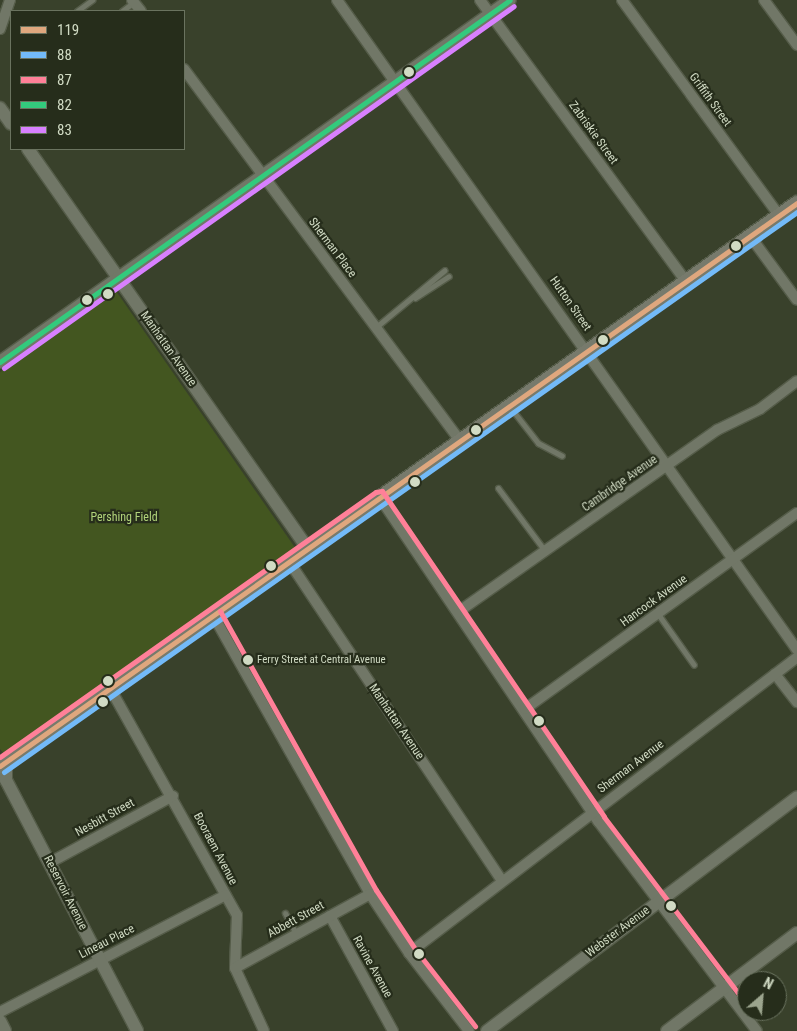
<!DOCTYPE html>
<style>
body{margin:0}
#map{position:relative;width:797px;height:1031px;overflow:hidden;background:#39412b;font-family:"Roboto Condensed",sans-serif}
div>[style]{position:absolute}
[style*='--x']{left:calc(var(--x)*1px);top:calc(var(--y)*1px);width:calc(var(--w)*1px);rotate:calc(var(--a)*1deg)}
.green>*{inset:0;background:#435620}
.roads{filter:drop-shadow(1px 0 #555c49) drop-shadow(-1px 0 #555c49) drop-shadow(0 1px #555c49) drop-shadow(0 -1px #555c49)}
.service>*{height:5px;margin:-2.5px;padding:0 2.5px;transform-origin:2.5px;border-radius:2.5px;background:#717767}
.minor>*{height:10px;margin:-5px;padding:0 5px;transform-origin:5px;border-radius:5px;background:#717767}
.tertiary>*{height:12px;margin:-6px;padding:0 6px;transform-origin:6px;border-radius:6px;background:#717767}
.secondary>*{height:14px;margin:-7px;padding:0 7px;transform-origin:7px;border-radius:7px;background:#777a6c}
.bus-1>*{height:5px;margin:-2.5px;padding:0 2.5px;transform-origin:2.5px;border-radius:2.5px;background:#dfa77e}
.bus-2>*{height:5px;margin:-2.5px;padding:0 2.5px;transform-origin:2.5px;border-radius:2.5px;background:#73baf8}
.bus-3>*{height:5px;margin:-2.5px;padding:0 2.5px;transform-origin:2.5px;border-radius:2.5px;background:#ff8098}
.bus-4>*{height:5px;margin:-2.5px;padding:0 2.5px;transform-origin:2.5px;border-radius:2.5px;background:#33ca7d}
.bus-5>*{height:5px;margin:-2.5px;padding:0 2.5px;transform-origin:2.5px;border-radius:2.5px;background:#d880ff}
.dots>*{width:14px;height:14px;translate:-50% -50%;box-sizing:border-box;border:2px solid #262d1b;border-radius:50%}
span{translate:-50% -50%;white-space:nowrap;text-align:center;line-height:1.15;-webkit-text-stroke:4.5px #262d1b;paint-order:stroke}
.bus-label{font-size:11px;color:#d1dbc4}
.left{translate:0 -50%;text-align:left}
.street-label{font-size:12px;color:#d1dbc4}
.park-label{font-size:12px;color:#b1d37a}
.legend{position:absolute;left:10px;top:10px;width:175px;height:140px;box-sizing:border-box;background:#262d1b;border:1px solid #6a735f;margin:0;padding:6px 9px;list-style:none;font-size:15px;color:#d1dbc4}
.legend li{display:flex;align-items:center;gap:10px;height:25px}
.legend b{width:25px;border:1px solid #6a735f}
.north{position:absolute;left:737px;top:971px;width:50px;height:50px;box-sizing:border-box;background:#262d1b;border:1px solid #6a735f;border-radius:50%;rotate:27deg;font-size:14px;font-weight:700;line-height:20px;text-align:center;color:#d1dbc4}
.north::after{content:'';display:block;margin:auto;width:18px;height:22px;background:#9ca58e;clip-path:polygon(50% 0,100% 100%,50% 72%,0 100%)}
</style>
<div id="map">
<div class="green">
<i style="clip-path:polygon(116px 291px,296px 549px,4px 754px,0 749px,0 372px)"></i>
</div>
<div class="roads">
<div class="service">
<i style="--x:77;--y:11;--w:19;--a:-36"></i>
<i style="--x:122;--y:11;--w:15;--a:-37"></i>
<i style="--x:415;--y:298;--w:40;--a:-32.9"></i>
<i style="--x:376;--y:327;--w:89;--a:-39.6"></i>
<i style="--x:510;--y:407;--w:46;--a:52.1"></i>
<i style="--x:538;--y:443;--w:27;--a:28"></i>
<i style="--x:498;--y:488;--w:79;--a:53.3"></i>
<i style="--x:658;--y:614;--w:62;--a:54.8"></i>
<i style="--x:285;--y:913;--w:24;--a:62"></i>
</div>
<div class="minor">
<i style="--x:132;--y:0;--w:14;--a:51"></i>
<i style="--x:337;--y:0;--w:796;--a:54.71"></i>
<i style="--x:480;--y:0;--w:347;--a:53.8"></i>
<i style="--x:622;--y:0;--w:266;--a:53.9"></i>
<i style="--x:764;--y:0;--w:56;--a:53.7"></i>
<i style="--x:0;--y:29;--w:31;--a:-71"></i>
<i style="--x:184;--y:69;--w:463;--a:53.4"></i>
<i style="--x:750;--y:236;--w:79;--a:53.7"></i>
<i style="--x:380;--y:498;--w:390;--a:56"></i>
<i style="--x:598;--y:821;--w:263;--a:52.9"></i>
<i style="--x:290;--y:563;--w:382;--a:56.3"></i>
<i style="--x:458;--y:612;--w:317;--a:-35.1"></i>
<i style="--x:717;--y:430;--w:48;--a:-26"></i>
<i style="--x:760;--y:409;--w:46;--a:-37.1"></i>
<i style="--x:213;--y:615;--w:320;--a:60.6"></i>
<i style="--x:370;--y:894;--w:71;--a:56.5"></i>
<i style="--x:409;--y:953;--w:98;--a:52.4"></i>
<i style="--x:775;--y:674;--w:36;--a:52"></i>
<i style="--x:110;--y:688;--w:260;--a:60.8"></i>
<i style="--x:237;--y:915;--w:53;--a:92.2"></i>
<i style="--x:235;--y:968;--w:69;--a:65.3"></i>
<i style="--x:525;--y:709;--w:335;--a:-35.8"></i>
<i style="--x:49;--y:863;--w:141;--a:-28.4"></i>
<i style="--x:330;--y:916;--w:131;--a:61.3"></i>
<i style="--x:409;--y:953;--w:488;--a:-37.3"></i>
<i style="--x:235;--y:968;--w:154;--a:-28.7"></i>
<i style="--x:0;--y:1012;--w:254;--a:-27.4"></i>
</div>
<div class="tertiary">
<i style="--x:0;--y:108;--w:19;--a:55"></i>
<i style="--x:28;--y:149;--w:488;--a:55"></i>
<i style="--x:0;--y:362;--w:625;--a:-35.37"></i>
<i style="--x:6;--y:762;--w:18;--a:90"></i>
<i style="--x:6;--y:780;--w:283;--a:62.4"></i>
<i style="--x:0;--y:1021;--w:11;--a:63"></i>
<i style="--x:487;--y:1031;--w:388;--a:-37"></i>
<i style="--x:667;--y:1031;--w:163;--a:-37"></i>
</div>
<div class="secondary">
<i style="--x:0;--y:766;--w:976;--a:-35.24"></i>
</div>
</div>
<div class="bus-1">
<i style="--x:0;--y:766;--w:976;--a:-35.24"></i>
</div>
<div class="bus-2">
<i style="--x:4;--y:772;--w:971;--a:-35.23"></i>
</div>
<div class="bus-3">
<i style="--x:220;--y:611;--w:320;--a:60.8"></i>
<i style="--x:376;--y:890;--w:71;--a:56.5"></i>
<i style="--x:415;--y:949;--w:98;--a:52.1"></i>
<i style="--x:0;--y:757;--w:460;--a:-35.2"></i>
<i style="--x:376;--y:492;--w:6;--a:-9"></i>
<i style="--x:382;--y:491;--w:394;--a:55.7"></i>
<i style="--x:604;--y:817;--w:236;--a:52.7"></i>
</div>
<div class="bus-4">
<i style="--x:0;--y:362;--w:625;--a:-35.37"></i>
</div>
<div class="bus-5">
<i style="--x:4;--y:368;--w:625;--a:-35.37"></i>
</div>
<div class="dots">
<i style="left:409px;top:72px;background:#d1dbc4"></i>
<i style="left:736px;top:246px;background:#d1dbc4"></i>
<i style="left:108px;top:294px;background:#d1dbc4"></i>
<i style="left:87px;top:300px;background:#d1dbc4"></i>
<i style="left:603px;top:340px;background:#d1dbc4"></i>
<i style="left:476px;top:430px;background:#d1dbc4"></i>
<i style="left:415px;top:482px;background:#d1dbc4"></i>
<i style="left:271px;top:566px;background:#d1dbc4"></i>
<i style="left:248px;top:660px;background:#d1dbc4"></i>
<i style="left:108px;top:681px;background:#d1dbc4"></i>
<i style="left:103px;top:702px;background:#d1dbc4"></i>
<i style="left:539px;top:721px;background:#d1dbc4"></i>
<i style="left:671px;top:906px;background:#d1dbc4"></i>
<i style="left:419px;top:954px;background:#d1dbc4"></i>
</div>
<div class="bus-label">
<span class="left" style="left:257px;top:660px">Ferry Street at Central Avenue</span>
</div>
<div class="street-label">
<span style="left:710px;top:100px;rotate:54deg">Griffith Street</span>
<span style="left:593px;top:133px;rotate:54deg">Zabriskie Street</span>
<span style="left:332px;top:248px;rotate:53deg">Sherman Place</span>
<span style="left:570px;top:304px;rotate:55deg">Hutton Street</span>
<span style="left:168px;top:349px;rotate:55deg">Manhattan Avenue</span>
<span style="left:620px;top:484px;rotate:-35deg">Cambridge Avenue</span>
<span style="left:654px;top:601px;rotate:-36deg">Hancock Avenue</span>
<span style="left:396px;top:722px;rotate:56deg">Manhattan Avenue</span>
<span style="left:631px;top:767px;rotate:-37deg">Sherman Avenue</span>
<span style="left:105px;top:818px;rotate:-29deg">Nesbitt Street</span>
<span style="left:215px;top:849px;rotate:62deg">Booraem Avenue</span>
<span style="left:65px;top:893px;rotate:63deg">Reservoir Avenue</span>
<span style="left:296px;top:920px;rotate:-29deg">Abbett Street</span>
<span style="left:618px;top:932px;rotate:-37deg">Webster Avenue</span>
<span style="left:107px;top:942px;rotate:-27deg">Lineau Place</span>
<span style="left:372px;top:967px;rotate:61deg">Ravine Avenue</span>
</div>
<div class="park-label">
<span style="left:124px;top:518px">Pershing Field</span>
</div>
<ul class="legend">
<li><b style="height:6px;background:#dfa77e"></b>119</li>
<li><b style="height:6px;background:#73baf8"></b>88</li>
<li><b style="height:6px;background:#ff8098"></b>87</li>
<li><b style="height:6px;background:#33ca7d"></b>82</li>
<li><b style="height:6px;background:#d880ff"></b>83</li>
</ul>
<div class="north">N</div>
</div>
